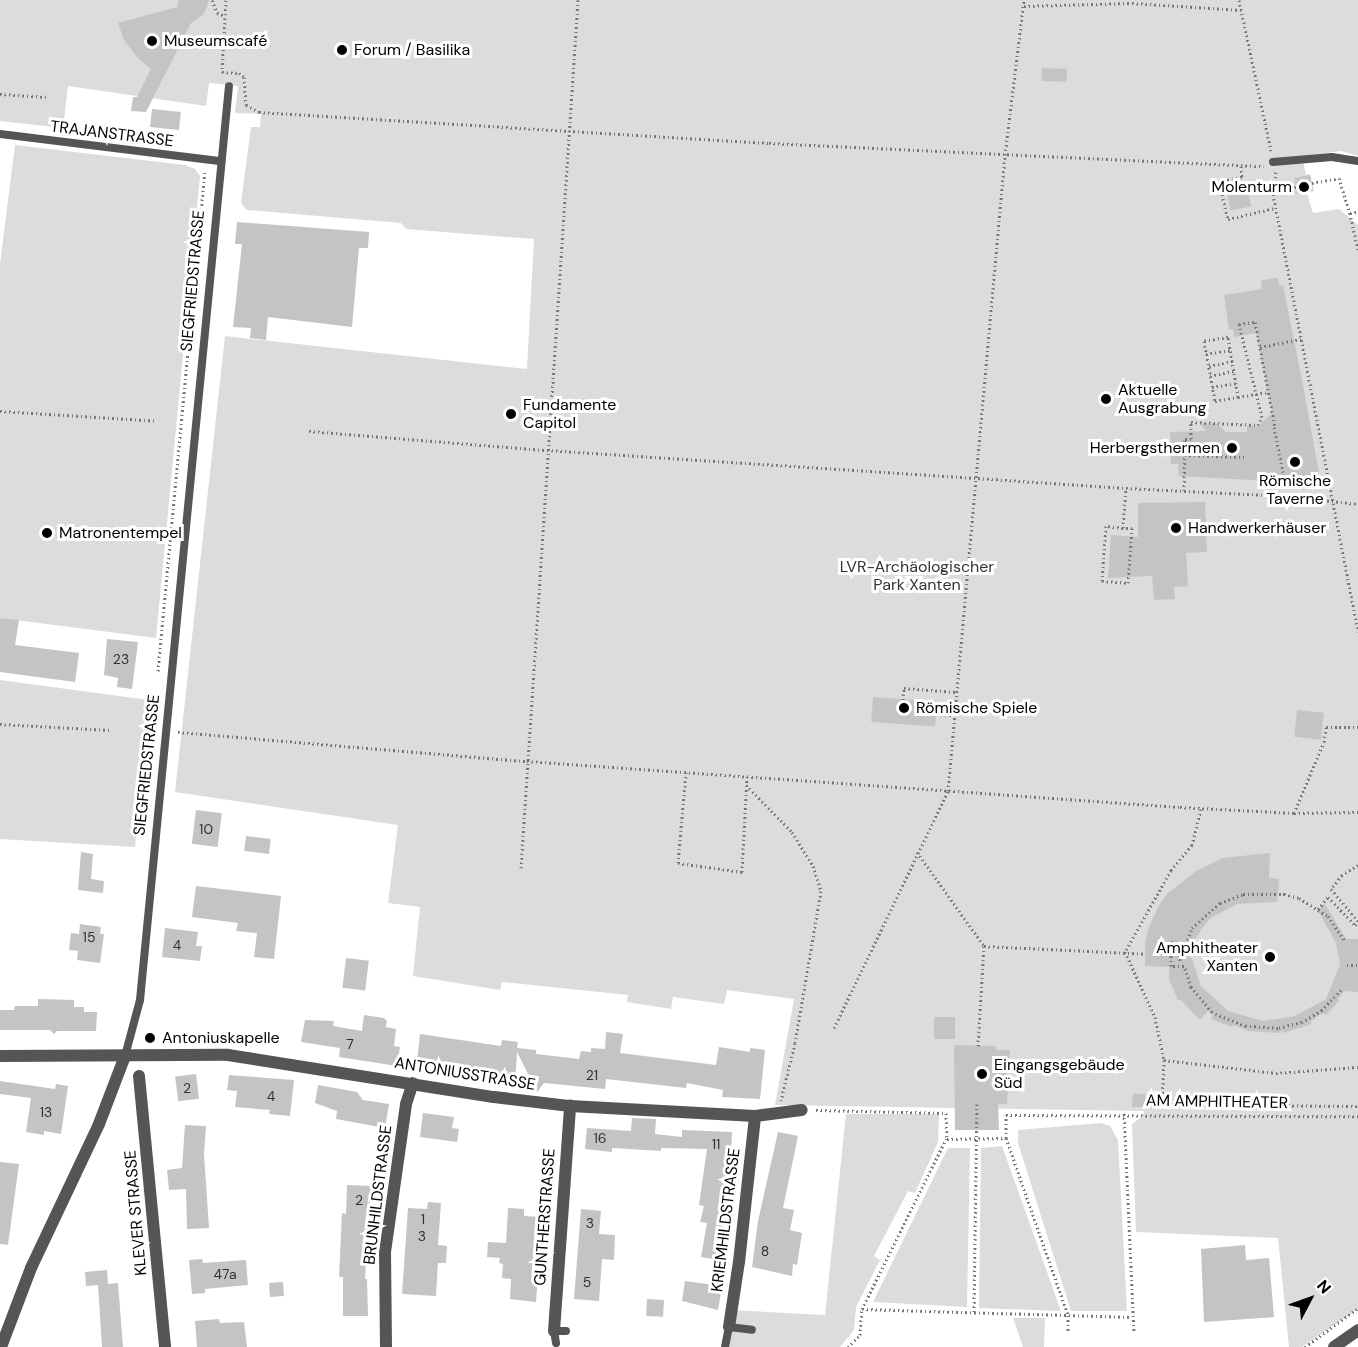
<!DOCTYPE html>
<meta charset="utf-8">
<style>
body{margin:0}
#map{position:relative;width:1358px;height:1347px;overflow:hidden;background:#fff;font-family:"DM Sans",sans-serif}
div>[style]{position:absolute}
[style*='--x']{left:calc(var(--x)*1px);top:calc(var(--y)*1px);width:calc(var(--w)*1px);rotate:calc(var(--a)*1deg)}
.green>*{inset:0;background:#dcdcdc}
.building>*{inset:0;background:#c4c4c4;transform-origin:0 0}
.path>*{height:3px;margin-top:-1.5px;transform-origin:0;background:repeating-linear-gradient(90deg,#777 0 1.5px,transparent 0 4.5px)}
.service>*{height:8px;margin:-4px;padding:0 4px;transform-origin:4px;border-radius:4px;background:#555}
.minor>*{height:12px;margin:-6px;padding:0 6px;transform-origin:6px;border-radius:6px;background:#555}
.tertiary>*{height:12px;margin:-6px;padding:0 6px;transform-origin:6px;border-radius:6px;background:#555}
.dots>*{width:16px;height:16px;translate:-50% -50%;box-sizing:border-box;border:3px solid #fff;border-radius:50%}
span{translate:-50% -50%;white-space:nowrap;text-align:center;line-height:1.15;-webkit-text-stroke:6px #fff;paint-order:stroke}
.number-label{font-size:14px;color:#313131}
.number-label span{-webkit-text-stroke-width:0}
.poi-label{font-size:16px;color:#000}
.left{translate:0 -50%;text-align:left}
.right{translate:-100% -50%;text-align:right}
.street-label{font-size:16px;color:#000}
.park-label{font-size:16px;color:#333}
.north{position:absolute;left:1280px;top:1269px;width:60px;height:60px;-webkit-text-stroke:4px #fff;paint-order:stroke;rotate:49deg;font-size:16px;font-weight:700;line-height:24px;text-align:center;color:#000}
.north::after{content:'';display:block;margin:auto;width:21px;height:27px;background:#000;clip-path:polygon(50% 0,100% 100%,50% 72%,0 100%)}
</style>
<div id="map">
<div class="green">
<i style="clip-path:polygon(0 0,1358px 0,1358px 156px,1341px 151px,1302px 156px,1306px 175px,1310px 174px,1314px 191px,1307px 193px,1313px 213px,1339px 209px,1358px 225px,1358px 1309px,1302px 1347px,1289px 1347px,1278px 1238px,1136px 1232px,1132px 1124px,1143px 1116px,1144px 1111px,775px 1105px,794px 999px,727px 990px,724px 1004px,673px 997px,671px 1009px,627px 1002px,628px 995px,502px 982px,500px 990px,413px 976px,420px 907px,388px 903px,398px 825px,175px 792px,225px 336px,527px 369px,534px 239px,406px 229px,401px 223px,247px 210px,241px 203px,251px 127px,260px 127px,261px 114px,235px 113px,238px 86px,209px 83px,206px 106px,68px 86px,63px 128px,0 121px)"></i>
<i style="clip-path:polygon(15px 145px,185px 165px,195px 169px,200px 176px,156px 638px,0 618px,0 264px)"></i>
<i style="clip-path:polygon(0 680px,149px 700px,135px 847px,0 839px)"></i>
<i style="clip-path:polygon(846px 1114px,939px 1114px,938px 1142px,915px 1193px,908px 1191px,874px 1256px,880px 1260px,856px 1307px,854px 1330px,840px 1347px,725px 1347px,731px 1310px,825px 1315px)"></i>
<i style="clip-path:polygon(1101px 1123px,1110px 1126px,1118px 1140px,1127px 1311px,1071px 1311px,1018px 1143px,1018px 1130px)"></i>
<i style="clip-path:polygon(1002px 1146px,1061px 1311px,979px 1308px,981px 1148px)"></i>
<i style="clip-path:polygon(948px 1148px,970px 1148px,967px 1307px,873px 1302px)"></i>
<i style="clip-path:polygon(1013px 1318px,1045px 1318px,1044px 1347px,1023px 1347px)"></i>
</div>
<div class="building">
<i style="clip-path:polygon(179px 0,209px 0,204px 14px,191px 23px,146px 112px,131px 111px,133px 97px,137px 97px,151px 69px,137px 57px,124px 40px,118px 23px,177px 7px)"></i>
<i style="left:1042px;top:68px;width:25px;height:13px;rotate:2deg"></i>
<i style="left:152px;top:109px;width:29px;height:18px;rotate:6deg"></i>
<i style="left:1310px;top:175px;width:16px;height:16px;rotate:79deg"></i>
<i style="left:1247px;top:186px;width:21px;height:21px;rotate:79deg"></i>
<i style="clip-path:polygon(237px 222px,369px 232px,368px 248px,359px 248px,352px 327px,268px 317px,266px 340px,250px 338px,251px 328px,233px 327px,242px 244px,235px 244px)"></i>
<i style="clip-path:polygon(1278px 278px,1279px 286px,1283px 285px,1304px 390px,1319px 473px,1318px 484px,1179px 476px,1178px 464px,1171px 464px,1170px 432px,1206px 431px,1199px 423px,1218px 424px,1225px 432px,1247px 432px,1247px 426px,1258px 426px,1272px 413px,1256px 333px,1234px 337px,1233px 329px,1229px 330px,1224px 295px,1262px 289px,1261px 280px)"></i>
<i style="clip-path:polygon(1205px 502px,1207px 552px,1186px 553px,1188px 586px,1174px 587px,1175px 599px,1154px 600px,1152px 576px,1108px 578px,1111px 535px,1138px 537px,1138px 503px)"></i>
<i style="clip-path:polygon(0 618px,19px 620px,15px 645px,79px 653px,75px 682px,0 672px)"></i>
<i style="clip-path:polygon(107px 639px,138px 642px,132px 689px,117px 687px,118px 678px,104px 675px)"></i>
<i style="left:873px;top:697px;width:64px;height:25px;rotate:4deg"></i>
<i style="left:1297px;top:710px;width:27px;height:27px;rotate:6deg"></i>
<i style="left:196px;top:810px;width:26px;height:34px;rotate:7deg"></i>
<i style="left:246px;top:836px;width:25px;height:15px;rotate:7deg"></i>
<i style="clip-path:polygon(81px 852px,93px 854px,91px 879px,104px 881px,103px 893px,78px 890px)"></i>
<i style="clip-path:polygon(1270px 853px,1269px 878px,1279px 879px,1277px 902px,1237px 904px,1211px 918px,1202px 928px,1194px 942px,1191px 956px,1201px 986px,1228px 1011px,1263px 1021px,1295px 1016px,1326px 999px,1340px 964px,1336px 943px,1317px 909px,1325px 904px,1346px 939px,1358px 939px,1358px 992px,1344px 991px,1338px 999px,1339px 1001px,1326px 1015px,1323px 1013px,1311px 1021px,1311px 1024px,1284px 1033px,1282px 1030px,1280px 1033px,1248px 1031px,1234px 1025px,1232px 1027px,1211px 1019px,1213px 1014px,1208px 1011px,1200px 1020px,1181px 1000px,1178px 1000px,1169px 980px,1169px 967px,1145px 966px,1145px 943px,1149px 927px,1158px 907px,1167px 894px,1196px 871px,1223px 858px)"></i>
<i style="clip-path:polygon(196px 886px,281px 896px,274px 959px,254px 957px,257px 933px,236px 931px,238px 923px,192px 917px)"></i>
<i style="clip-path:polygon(80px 924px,101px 927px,100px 934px,104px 934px,100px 963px,77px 960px,78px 951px,69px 950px,71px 933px,79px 934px)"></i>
<i style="clip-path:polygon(165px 928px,198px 932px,196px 946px,202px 946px,200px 961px,162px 957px)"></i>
<i style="left:346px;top:958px;width:23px;height:30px;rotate:7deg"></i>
<i style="clip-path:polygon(38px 999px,74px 1000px,74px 1007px,84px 1007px,84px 1012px,97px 1012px,96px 1031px,57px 1031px,54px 1034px,50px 1030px,0 1030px,0 1010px,14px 1010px,15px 1006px,38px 1006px)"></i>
<i style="clip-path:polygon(364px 1015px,384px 1018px,387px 1021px,386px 1027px,396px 1029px,394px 1046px,400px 1047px,397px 1066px,339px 1057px,340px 1048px,301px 1042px,305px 1020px,334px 1021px,333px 1026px,362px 1031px)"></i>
<i style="left:934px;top:1017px;width:21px;height:22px"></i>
<i style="clip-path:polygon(606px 1032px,623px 1034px,620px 1053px,716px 1065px,719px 1047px,750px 1052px,750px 1048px,765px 1050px,760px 1099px,722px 1097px,723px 1090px,687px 1083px,686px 1088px,606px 1079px,605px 1089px,544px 1083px,537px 1092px,517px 1052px,515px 1085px,464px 1077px,466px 1070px,417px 1061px,420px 1034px,501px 1046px,502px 1040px,518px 1042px,517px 1048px,536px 1050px,536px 1054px,579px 1059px,581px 1051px,591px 1052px,591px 1048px,605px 1049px)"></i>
<i style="clip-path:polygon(954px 1045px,996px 1046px,996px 1050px,1010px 1050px,1007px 1104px,998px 1104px,999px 1130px,955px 1130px)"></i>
<i style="left:196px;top:1074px;width:25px;height:21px;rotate:83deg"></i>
<i style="clip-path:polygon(229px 1075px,294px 1080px,290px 1116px,269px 1114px,270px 1110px,235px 1107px,237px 1091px,227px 1090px)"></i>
<i style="clip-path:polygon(0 1081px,55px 1089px,56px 1084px,68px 1086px,61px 1134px,44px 1131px,44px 1135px,26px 1132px,31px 1098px,0 1094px)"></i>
<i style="clip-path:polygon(318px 1085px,357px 1092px,363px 1100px,389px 1104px,385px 1128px,336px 1119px,337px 1111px,315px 1103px)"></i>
<i style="clip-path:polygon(1133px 1094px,1145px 1094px,1147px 1107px,1132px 1107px)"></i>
<i style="clip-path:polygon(423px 1113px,454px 1117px,452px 1128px,459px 1129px,457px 1142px,420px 1137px)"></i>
<i style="clip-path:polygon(632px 1118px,656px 1119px,655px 1134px,682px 1137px,682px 1130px,732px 1132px,731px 1161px,721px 1232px,729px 1234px,723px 1261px,701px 1257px,707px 1223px,700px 1222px,704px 1206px,699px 1205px,707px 1149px,661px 1148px,661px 1151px,612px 1148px,612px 1152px,585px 1149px,587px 1128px,631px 1131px)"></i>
<i style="clip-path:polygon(185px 1125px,206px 1126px,204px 1154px,209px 1228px,187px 1229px,186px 1189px,169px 1190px,167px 1170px,182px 1168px)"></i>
<i style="clip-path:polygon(778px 1132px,798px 1136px,783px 1208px,794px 1210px,790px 1230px,802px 1233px,797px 1265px,793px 1264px,792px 1276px,752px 1267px,758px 1221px)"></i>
<i style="clip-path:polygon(0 1162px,19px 1164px,8px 1245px,0 1244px)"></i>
<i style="clip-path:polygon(347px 1185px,371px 1186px,365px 1279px,367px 1279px,368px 1316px,343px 1316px,343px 1277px,339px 1277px,342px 1213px,346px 1214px)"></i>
<i style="clip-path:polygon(428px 1202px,441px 1203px,438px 1245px,447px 1246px,446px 1263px,438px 1263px,436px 1296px,402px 1294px,408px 1208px,427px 1209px)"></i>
<i style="clip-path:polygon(508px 1208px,524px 1209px,524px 1216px,542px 1217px,536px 1302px,510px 1299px,511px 1279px,502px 1278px,503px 1264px,499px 1263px,500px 1258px,487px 1257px,488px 1242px,506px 1243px)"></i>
<i style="clip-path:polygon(581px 1209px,601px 1211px,599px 1234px,615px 1235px,614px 1260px,602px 1259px,599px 1301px,574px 1299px)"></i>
<i style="clip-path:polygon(1245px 1245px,1246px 1260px,1269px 1258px,1274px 1317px,1204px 1322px,1201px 1249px)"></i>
<i style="clip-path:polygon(202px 1259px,203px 1263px,246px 1260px,248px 1285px,205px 1289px,205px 1293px,192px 1294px,189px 1260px)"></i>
<i style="clip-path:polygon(107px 1270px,108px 1284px,118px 1283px,123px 1347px,102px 1347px,98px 1285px,86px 1286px,85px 1272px)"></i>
<i style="clip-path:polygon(685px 1281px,722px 1286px,718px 1310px,682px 1301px)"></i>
<i style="left:283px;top:1282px;width:14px;height:14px;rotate:86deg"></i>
<i style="left:647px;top:1299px;width:17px;height:17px;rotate:3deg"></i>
<i style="clip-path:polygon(219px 1319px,220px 1323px,244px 1322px,247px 1347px,197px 1347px,195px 1321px)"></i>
</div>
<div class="path">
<i style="--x:212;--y:0;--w:14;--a:69"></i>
<i style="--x:217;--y:13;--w:8;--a:23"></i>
<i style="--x:226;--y:0;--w:72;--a:93.2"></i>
<i style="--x:222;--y:72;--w:17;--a:3"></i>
<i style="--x:239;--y:73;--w:6;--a:39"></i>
<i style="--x:244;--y:77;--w:28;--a:86"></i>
<i style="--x:246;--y:105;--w:15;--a:28"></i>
<i style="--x:259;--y:112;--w:511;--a:3.48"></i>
<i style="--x:769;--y:143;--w:495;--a:2.7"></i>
<i style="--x:1239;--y:0;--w:154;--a:78"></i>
<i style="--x:1024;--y:6;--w:108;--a:-1.6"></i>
<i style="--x:1132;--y:3;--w:109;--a:3.7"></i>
<i style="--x:0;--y:94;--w:47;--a:3.7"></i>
<i style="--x:1241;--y:166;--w:11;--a:85"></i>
<i style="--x:1242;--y:177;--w:23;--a:170"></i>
<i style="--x:1219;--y:181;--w:39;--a:77"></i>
<i style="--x:1228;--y:219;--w:48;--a:-13.2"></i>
<i style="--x:1276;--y:172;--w:22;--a:98"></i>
<i style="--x:1273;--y:194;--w:446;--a:79"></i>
<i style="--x:1312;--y:183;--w:27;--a:-10"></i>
<i style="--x:1339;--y:178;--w:37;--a:73"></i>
<i style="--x:1350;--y:213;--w:8;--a:-7"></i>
<i style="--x:1273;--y:194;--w:24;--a:-17"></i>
<i style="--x:1350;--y:213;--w:40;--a:78"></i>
<i style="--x:1260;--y:347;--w:42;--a:-11"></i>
<i style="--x:1206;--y:354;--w:24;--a:-9"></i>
<i style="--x:1209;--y:366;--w:24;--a:-12"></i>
<i style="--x:1210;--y:376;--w:25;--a:-12"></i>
<i style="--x:1212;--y:387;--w:24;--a:-9"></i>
<i style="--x:1238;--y:397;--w:61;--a:-99.5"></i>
<i style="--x:1228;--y:337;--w:24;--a:171"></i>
<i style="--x:1204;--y:341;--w:61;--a:79.6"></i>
<i style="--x:1215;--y:401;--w:23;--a:-10"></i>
<i style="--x:1238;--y:397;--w:18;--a:-9"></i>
<i style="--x:1256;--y:394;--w:13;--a:-9"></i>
<i style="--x:0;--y:411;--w:157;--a:3.6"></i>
<i style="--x:1274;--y:427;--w:46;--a:78.7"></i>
<i style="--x:309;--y:431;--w:239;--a:4.6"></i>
<i style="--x:547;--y:450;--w:580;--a:3.75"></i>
<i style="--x:1126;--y:488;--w:161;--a:2.8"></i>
<i style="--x:1287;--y:496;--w:71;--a:6.4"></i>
<i style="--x:1185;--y:455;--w:59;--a:1.9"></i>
<i style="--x:1184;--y:491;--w:52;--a:-88.9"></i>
<i style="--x:1185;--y:439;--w:6;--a:0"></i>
<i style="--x:1191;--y:439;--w:17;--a:-90"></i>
<i style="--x:1191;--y:422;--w:67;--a:2.6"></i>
<i style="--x:1258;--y:425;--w:9;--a:-63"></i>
<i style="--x:1262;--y:417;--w:96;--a:-103.9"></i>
<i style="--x:1239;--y:324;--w:16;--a:-7"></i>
<i style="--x:1255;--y:322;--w:107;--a:79.2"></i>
<i style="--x:1123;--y:528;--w:17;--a:-173"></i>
<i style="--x:1106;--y:526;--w:55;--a:94.2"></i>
<i style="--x:1102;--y:581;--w:26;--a:4"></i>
<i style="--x:1128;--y:583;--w:55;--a:-85.8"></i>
<i style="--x:1132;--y:528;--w:9;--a:180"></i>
<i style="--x:1123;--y:528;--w:40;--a:-85.7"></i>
<i style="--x:158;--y:671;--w:503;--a:-84.64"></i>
<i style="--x:903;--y:700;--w:12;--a:-85"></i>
<i style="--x:904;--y:688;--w:52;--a:4.4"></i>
<i style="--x:936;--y:714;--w:17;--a:3"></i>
<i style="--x:0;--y:724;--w:110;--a:3.1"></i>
<i style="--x:178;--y:732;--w:350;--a:4.8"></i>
<i style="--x:527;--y:761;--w:655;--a:4.03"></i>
<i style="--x:1180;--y:807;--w:114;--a:3"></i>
<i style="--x:1294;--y:813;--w:64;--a:-0.9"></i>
<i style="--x:686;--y:772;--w:91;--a:95"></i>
<i style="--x:678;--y:863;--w:65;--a:8"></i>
<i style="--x:742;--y:872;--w:96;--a:-87"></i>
<i style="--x:746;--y:785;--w:66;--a:45.6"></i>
<i style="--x:792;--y:832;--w:40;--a:58"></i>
<i style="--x:813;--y:866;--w:26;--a:72"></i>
<i style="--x:821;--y:891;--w:154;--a:99.7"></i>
<i style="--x:795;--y:1043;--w:59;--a:103.8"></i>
<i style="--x:1201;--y:809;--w:37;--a:104"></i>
<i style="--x:1192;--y:845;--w:33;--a:130"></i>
<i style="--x:1171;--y:870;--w:94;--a:119.3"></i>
<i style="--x:1125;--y:952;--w:72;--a:65.2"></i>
<i style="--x:1155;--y:1017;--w:44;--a:78.2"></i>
<i style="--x:1164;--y:1060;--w:44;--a:92.6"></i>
<i style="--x:1162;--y:1104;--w:196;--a:0.6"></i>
<i style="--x:1294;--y:813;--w:77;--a:-67.1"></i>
<i style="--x:1324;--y:742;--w:15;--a:-82"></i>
<i style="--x:1326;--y:727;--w:32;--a:0"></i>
<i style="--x:917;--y:852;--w:115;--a:54.5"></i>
<i style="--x:984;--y:946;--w:161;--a:2.8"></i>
<i style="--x:1358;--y:865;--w:19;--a:148"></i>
<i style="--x:1342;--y:875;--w:18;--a:128"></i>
<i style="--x:1331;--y:889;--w:42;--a:49.8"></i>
<i style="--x:521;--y:868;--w:870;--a:-86.24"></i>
<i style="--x:1318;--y:909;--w:16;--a:-50"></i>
<i style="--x:1328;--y:897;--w:39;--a:46"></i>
<i style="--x:1355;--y:925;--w:4;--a:-34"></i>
<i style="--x:1179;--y:950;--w:12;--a:85"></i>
<i style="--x:1347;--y:965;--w:11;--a:0"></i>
<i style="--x:1341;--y:990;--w:28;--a:134"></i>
<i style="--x:1322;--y:1010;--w:23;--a:149"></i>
<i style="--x:1302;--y:1022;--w:25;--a:166"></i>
<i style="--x:1278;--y:1028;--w:32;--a:-176"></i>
<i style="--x:1246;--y:1026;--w:37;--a:-158"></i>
<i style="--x:1212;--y:1012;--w:33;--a:-130"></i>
<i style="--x:1191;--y:987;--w:22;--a:-108"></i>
<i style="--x:1184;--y:966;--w:13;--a:180"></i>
<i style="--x:1171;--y:966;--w:24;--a:-90"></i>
<i style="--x:1171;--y:942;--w:15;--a:8"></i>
<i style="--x:1186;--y:944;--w:17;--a:-69"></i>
<i style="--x:1192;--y:928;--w:38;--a:-42"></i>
<i style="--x:1220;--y:903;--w:25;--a:-21"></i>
<i style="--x:1243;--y:894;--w:41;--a:0"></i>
<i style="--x:1284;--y:894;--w:16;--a:15"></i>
<i style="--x:1299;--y:898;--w:34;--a:32"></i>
<i style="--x:1328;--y:916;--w:30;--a:56"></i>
<i style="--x:834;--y:1028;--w:263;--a:-64.3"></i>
<i style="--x:948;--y:791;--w:639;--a:-84.88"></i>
<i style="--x:1005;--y:155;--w:156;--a:-83"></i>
<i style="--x:978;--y:1046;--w:100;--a:-86.6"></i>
<i style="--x:1164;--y:1060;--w:113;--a:6.6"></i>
<i style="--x:1276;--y:1073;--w:82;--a:-4.2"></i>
<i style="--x:816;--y:1110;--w:130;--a:1.3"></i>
<i style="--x:946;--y:1113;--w:26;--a:88"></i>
<i style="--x:947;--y:1139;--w:59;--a:-1"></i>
<i style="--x:1006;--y:1138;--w:23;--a:-90"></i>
<i style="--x:1006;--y:1115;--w:352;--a:0.2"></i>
<i style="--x:1124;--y:1113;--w:219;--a:87.4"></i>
<i style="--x:1006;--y:1138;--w:188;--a:70.7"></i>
<i style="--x:1068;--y:1315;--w:16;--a:90"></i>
<i style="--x:862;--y:1309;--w:270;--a:1.7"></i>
<i style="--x:974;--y:1312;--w:208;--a:-89.2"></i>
<i style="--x:848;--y:1347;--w:17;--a:-45"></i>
<i style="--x:860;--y:1335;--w:26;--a:-86"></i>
<i style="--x:862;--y:1309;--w:190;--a:-63.7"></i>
<i style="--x:1305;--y:1347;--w:66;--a:-36.3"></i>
</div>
<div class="service">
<i style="--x:0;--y:134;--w:223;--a:7"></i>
<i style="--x:1273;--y:162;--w:59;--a:-4.8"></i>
<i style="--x:1332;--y:157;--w:26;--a:9"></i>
<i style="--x:125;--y:1056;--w:58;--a:-75"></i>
<i style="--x:140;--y:1000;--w:918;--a:-84.44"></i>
<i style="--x:556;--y:1343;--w:12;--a:-99"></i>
<i style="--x:554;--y:1331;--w:12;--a:0"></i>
<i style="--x:725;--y:1347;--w:20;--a:-79"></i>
<i style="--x:729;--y:1327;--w:23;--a:7"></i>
</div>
<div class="minor">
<i style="--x:0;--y:1056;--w:228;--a:-0.3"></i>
<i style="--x:228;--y:1055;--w:269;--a:9"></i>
<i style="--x:494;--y:1097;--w:77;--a:6.8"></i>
<i style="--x:570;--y:1106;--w:185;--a:3.1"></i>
<i style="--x:755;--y:1116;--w:47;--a:-7.3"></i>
<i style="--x:139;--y:1076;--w:272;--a:84.5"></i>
<i style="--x:729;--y:1327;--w:66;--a:-81.3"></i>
<i style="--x:739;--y:1262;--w:147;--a:-83.7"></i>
<i style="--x:554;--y:1331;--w:226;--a:-85.9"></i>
<i style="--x:386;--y:1347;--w:95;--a:-90.6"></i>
<i style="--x:385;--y:1252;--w:149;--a:-81.9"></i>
<i style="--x:406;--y:1104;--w:22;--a:-72"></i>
<i style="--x:1334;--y:1347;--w:29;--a:-35"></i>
</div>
<div class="tertiary">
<i style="--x:1;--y:1347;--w:85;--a:-69.2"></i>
<i style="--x:31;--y:1268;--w:159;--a:-64.7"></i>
<i style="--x:99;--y:1124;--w:73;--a:-69.1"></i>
</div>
<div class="dots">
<i style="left:152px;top:41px;background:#000"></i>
<i style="left:342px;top:50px;background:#000"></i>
<i style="left:1304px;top:187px;background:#000"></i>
<i style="left:1106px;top:399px;background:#000"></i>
<i style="left:511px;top:414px;background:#000"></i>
<i style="left:1232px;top:448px;background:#000"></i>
<i style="left:1295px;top:462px;background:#000"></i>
<i style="left:1176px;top:528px;background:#000"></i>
<i style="left:47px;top:533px;background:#000"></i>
<i style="left:904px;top:708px;background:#000"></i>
<i style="left:1270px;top:957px;background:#000"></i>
<i style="left:150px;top:1038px;background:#000"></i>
<i style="left:982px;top:1074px;background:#000"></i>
</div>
<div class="number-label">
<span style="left:121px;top:659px">23</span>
<span style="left:206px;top:829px">10</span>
<span style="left:89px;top:937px">15</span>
<span style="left:177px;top:945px">4</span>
<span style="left:350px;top:1044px">7</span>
<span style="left:592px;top:1075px">21</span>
<span style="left:187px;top:1088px">2</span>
<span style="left:271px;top:1096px">4</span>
<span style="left:46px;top:1112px">13</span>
<span style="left:600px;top:1138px">16</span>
<span style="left:716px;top:1144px">11</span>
<span style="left:359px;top:1200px">2</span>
<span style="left:423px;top:1219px">1</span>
<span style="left:590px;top:1223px">3</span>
<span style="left:422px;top:1236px">3</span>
<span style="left:765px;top:1251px">8</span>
<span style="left:225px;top:1274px">47a</span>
<span style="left:587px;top:1282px">5</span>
</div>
<div class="poi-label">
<span class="left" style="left:164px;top:41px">Museumscafé</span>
<span class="left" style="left:354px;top:50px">Forum / Basilika</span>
<span class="right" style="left:1292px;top:187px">Molenturm</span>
<span class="left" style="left:1118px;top:399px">Aktuelle<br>Ausgrabung</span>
<span class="left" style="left:523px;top:414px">Fundamente<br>Capitol</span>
<span class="right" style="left:1220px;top:448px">Herbergsthermen</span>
<span style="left:1295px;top:490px">Römische<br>Taverne</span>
<span class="left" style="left:1188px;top:528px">Handwerkerhäuser</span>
<span class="left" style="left:59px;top:533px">Matronentempel</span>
<span class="left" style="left:916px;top:708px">Römische Spiele</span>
<span class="right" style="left:1258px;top:957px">Amphitheater<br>Xanten</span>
<span class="left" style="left:162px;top:1038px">Antoniuskapelle</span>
<span class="left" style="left:994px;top:1074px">Eingangsgebäude<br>Süd</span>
</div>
<div class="street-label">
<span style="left:112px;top:134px;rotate:7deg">TRAJANSTRASSE</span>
<span style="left:193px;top:281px;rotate:-85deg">SIEGFRIEDSTRASSE</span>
<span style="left:147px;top:765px;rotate:-84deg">SIEGFRIEDSTRASSE</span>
<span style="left:465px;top:1074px;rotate:9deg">ANTONIUSSTRASSE</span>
<span style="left:1217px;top:1102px;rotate:1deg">AM AMPHITHEATER</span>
<span style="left:378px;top:1195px;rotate:-83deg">BRUNHILDSTRASSE</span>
<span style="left:136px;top:1213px;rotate:-95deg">KLEVER STRASSE</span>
<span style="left:545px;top:1217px;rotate:-86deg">GUNTHERSTRASSE</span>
<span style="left:726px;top:1220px;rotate:-83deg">KRIEMHILDSTRASSE</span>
</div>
<div class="park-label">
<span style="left:917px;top:576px">LVR-Archäologischer<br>Park Xanten</span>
</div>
<div class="north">N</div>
</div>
